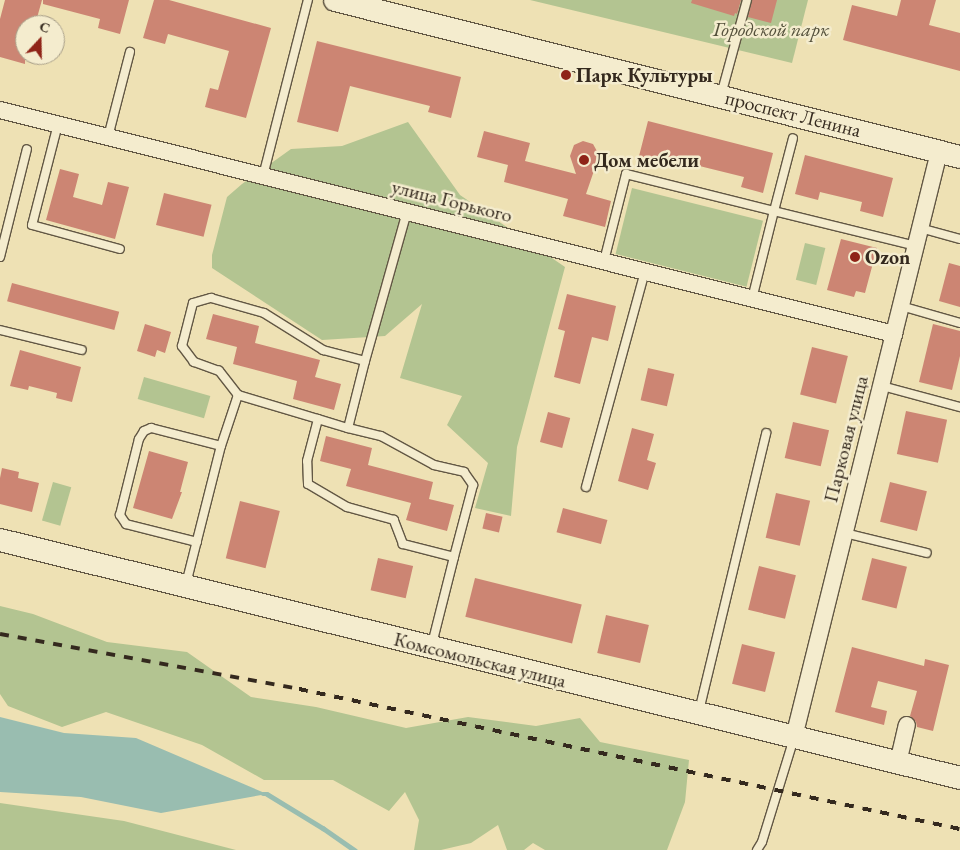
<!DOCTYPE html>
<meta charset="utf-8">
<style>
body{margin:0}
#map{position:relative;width:960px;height:850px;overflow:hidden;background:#eee1b4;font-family:"EB Garamond",serif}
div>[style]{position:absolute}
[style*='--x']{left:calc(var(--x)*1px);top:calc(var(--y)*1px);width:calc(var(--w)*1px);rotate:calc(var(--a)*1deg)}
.green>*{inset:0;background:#b3c491;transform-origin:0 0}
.water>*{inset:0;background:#99bdb0}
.stream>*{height:4.5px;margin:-2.25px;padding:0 2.25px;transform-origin:2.25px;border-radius:2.25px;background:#99bdb0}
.building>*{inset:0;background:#cc8573;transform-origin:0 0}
.roads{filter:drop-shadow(1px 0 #625744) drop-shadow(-1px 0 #625744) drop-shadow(0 1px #625744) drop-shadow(0 -1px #625744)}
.lane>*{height:8px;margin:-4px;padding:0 4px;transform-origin:4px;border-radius:4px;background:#f4ecce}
.street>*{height:16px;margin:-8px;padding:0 8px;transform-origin:8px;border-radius:8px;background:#f4ecce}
.secondary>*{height:22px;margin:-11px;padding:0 11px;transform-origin:11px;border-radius:11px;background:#f4ecce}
.rail>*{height:4px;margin-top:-2px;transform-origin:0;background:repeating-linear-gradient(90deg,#34291e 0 9px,transparent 0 18px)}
.dots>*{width:14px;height:14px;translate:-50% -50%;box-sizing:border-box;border:2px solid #f4ecce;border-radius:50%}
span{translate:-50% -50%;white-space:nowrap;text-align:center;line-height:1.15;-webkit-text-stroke:5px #f4ecce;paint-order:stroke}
.park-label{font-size:20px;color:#54503b;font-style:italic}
.poi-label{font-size:20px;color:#34291e;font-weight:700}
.left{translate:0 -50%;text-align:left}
.street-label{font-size:20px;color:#34291e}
.north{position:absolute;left:15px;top:15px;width:50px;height:50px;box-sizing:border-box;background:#f4ecce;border:1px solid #a79e88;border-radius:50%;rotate:21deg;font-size:14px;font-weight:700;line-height:20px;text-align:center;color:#34291e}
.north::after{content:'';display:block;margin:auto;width:18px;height:22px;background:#8f2418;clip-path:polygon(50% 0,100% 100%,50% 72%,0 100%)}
</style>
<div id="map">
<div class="green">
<i style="clip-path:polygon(530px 0,808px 0,792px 63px)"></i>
<i style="clip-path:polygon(408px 122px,460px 195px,565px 267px,517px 447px,511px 516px,475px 508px,488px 463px,447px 425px,462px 396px,400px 378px,422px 304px,385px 336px,322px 340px,212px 268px,212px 255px,227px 197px,242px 184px,291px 149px,342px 146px)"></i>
<i style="left:632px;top:188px;width:135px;height:68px;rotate:14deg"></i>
<i style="left:805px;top:243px;width:21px;height:38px;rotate:14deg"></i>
<i style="left:144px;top:377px;width:69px;height:23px;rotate:16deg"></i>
<i style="left:53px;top:482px;width:19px;height:40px;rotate:16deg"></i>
<i style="clip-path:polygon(0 606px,33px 614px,107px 642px,187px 652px,251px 697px,316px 707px,406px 728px,468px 717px,536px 726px,580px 718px,600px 742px,689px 760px,685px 802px,667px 850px,545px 850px,533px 843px,524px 850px,507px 850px,498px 825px,471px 843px,441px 850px,414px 850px,419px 820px,405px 792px,389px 811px,333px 780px,264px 780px,202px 745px,106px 712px,62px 727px,8px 706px,0 694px)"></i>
<i style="clip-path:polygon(0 803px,124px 821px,236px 850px,0 850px)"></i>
</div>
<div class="water">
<i style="clip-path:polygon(0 717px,64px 733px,136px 738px,267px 794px,161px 813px,81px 797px,0 792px)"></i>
</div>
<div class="stream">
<i style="--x:263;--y:794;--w:4;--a:0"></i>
<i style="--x:267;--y:794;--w:66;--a:31.3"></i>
<i style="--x:323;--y:828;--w:39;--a:35"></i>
</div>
<div class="building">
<i style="clip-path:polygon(5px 0,42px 0,35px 25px,25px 25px,25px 64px,0 57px,0 19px)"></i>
<i style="clip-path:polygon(43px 0,129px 0,120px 34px,98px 28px,100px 19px,43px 4px)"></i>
<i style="clip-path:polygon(154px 0,169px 0,271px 28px,246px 118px,205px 107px,210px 88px,218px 90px,229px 51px,168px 34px,165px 44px,143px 38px)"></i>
<i style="clip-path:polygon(692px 0,741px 0,737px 14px,735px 13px,734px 16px,691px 3px)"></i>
<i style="clip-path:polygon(752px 0,777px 0,771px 23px,748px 17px)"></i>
<i style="clip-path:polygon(901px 0,936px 0,929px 25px,960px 33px,960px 71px,843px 40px,852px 5px,897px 16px)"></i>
<i style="clip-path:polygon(317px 41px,461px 77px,451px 118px,428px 112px,430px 106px,350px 86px,338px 132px,297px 122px)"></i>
<i style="clip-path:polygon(648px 121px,773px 153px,763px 193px,741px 187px,744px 177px,663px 157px,660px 165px,638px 160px)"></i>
<i style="clip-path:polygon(484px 131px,530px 143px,525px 161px,576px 174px,570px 156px,574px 145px,583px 141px,593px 144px,598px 153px,598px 159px,586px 194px,611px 201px,605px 227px,563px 216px,568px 199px,504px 182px,508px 165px,477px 157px)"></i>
<i style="clip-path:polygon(805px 155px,893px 178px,883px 217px,860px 211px,862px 202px,820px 192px,818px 200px,795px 194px)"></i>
<i style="clip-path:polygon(60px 169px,79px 174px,73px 197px,102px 205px,108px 182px,129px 187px,115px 239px,46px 220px)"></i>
<i style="left:164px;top:193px;width:49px;height:33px;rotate:14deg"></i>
<i style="clip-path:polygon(841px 239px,877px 248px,865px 293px,856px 291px,854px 297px,827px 290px)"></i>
<i style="clip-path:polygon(949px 263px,960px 266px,960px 307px,939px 301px)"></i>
<i style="left:12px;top:283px;width:111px;height:19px;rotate:15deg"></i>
<i style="clip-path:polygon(567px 294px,616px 306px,608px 341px,592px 337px,580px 384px,554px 377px,565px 331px,558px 329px)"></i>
<i style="clip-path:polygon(213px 314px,259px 326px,255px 343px,320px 360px,315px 377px,341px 384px,334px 410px,293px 399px,297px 381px,233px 364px,237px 347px,206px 339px)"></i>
<i style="clip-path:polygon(145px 324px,171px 332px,165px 353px,157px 350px,155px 357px,137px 351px)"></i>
<i style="clip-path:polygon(933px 324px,960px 331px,960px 356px,952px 390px,919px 382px)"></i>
<i style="left:812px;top:347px;width:37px;height:49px;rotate:14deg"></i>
<i style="clip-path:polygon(20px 350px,81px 367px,72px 402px,56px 398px,57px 393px,29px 386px,28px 390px,10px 386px)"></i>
<i style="left:648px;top:368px;width:27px;height:33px;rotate:13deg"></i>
<i style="left:906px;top:411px;width:42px;height:44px;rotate:12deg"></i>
<i style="left:548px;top:412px;width:23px;height:31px;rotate:15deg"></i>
<i style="left:793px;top:422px;width:37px;height:37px;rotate:13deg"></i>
<i style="clip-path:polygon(632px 428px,654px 434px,647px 460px,656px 463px,648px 490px,618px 481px)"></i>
<i style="clip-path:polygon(326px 436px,372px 448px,368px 465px,433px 482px,429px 499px,454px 505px,447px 531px,406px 520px,411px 503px,346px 486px,351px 469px,320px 461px)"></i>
<i style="clip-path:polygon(149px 451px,188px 462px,180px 492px,182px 492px,172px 519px,133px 508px)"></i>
<i style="clip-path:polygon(2px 468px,19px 472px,18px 478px,39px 483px,32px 512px,0 504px,0 478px)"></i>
<i style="left:890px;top:482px;width:38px;height:41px;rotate:14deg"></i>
<i style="left:776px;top:493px;width:35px;height:46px;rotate:13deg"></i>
<i style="left:240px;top:501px;width:41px;height:59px;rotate:14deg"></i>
<i style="left:563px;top:508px;width:46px;height:25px;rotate:15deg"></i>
<i style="left:486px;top:513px;width:17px;height:16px;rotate:13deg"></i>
<i style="left:378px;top:558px;width:36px;height:33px;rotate:13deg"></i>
<i style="left:872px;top:558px;width:36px;height:43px;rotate:14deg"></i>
<i style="left:759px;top:566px;width:38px;height:45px;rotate:14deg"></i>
<i style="left:475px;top:578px;width:110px;height:40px;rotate:14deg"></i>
<i style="left:606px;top:615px;width:44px;height:39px;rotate:13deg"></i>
<i style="left:742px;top:644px;width:34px;height:41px;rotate:14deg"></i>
<i style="clip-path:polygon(852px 647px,924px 666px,925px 659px,949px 665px,933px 731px,917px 727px,916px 722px,910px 716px,917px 691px,878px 681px,871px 707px,887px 711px,884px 725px,835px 712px)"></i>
</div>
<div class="roads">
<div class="lane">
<i style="--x:721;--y:95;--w:98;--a:-74.7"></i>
<i style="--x:58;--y:124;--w:104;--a:104.4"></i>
<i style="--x:32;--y:225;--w:91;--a:15.3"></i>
<i style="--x:108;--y:137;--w:88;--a:-75.5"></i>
<i style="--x:263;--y:176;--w:182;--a:-75.7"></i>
<i style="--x:920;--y:228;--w:41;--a:15.4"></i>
<i style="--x:0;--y:257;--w:111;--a:-76"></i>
<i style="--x:604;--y:261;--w:90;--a:-75.8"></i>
<i style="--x:626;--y:174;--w:153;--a:14"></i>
<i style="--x:774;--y:211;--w:75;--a:-75.4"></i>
<i style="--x:752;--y:299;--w:91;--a:-76"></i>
<i style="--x:774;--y:211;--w:146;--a:13.8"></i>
<i style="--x:901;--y:306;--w:61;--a:16.1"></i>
<i style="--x:0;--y:330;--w:84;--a:13.7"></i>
<i style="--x:365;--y:361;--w:155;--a:-74.3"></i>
<i style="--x:882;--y:386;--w:81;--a:15.1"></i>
<i style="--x:318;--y:419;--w:31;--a:17"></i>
<i style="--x:586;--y:487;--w:223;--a:-74.7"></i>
<i style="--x:845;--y:533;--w:84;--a:13.7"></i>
<i style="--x:197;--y:542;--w:73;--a:-165.8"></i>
<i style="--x:126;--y:524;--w:11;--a:-124"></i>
<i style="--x:120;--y:515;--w:78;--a:-76"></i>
<i style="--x:139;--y:439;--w:9;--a:-58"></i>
<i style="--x:144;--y:431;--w:8;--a:-23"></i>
<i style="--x:151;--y:428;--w:72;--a:14.4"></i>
<i style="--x:186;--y:584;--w:142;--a:-75.8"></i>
<i style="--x:221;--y:446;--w:54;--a:-71.6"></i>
<i style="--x:432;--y:644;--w:90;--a:-75.8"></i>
<i style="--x:454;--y:557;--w:53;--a:-165.7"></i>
<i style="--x:403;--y:544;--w:26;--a:-111"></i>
<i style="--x:394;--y:520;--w:49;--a:-164.5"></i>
<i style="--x:347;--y:507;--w:45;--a:-149.5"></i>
<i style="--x:308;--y:484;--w:23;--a:-92"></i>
<i style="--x:307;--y:461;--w:43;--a:-75.3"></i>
<i style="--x:318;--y:419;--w:84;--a:-163.3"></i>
<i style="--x:238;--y:395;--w:31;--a:-128"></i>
<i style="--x:219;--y:371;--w:27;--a:-160"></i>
<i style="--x:194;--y:362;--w:20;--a:-127"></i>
<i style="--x:182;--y:346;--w:44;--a:-75.7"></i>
<i style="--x:193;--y:303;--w:19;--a:-16"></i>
<i style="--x:211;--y:298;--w:55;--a:15.8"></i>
<i style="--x:264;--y:313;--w:70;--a:32.1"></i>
<i style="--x:323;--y:350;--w:43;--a:14.7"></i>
<i style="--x:365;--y:361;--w:69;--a:104.2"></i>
<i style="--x:348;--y:428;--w:34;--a:14"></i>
<i style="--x:381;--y:436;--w:60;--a:28.7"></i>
<i style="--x:434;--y:465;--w:31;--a:13"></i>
<i style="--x:464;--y:472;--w:16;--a:55"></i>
<i style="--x:473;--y:485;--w:74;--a:104.8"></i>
<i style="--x:699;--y:711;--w:286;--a:-76.4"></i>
<i style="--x:757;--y:850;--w:9;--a:-58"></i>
<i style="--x:762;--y:842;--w:109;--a:-72.9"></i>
</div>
<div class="street">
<i style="--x:0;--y:110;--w:922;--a:14.07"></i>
<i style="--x:794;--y:737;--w:603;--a:-76.08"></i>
<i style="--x:898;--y:763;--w:39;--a:-77"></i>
</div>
<div class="secondary">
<i style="--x:335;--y:0;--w:644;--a:14.1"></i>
<i style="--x:0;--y:540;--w:989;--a:13.92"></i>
</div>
</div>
<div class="rail">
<i style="--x:0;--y:634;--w:304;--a:10.4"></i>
<i style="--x:299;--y:689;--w:676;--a:11.96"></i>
</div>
<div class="dots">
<i style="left:566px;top:75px;background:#8f2418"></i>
<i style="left:584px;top:160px;background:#8f2418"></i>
<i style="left:855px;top:257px;background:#8f2418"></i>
</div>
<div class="park-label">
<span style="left:771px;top:29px">Городской парк</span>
</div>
<div class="poi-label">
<span class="left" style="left:576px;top:75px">Парк Культуры</span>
<span class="left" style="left:594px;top:160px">Дом мебели</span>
<span class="left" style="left:865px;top:257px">Ozon</span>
</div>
<div class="street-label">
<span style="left:793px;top:114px;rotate:14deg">проспект Ленина</span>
<span style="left:452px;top:201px;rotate:14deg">улица Горького</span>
<span style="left:846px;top:439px;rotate:-76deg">Парковая улица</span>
<span style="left:480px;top:660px;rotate:14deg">Комсомольская улица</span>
</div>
<div class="north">С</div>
</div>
